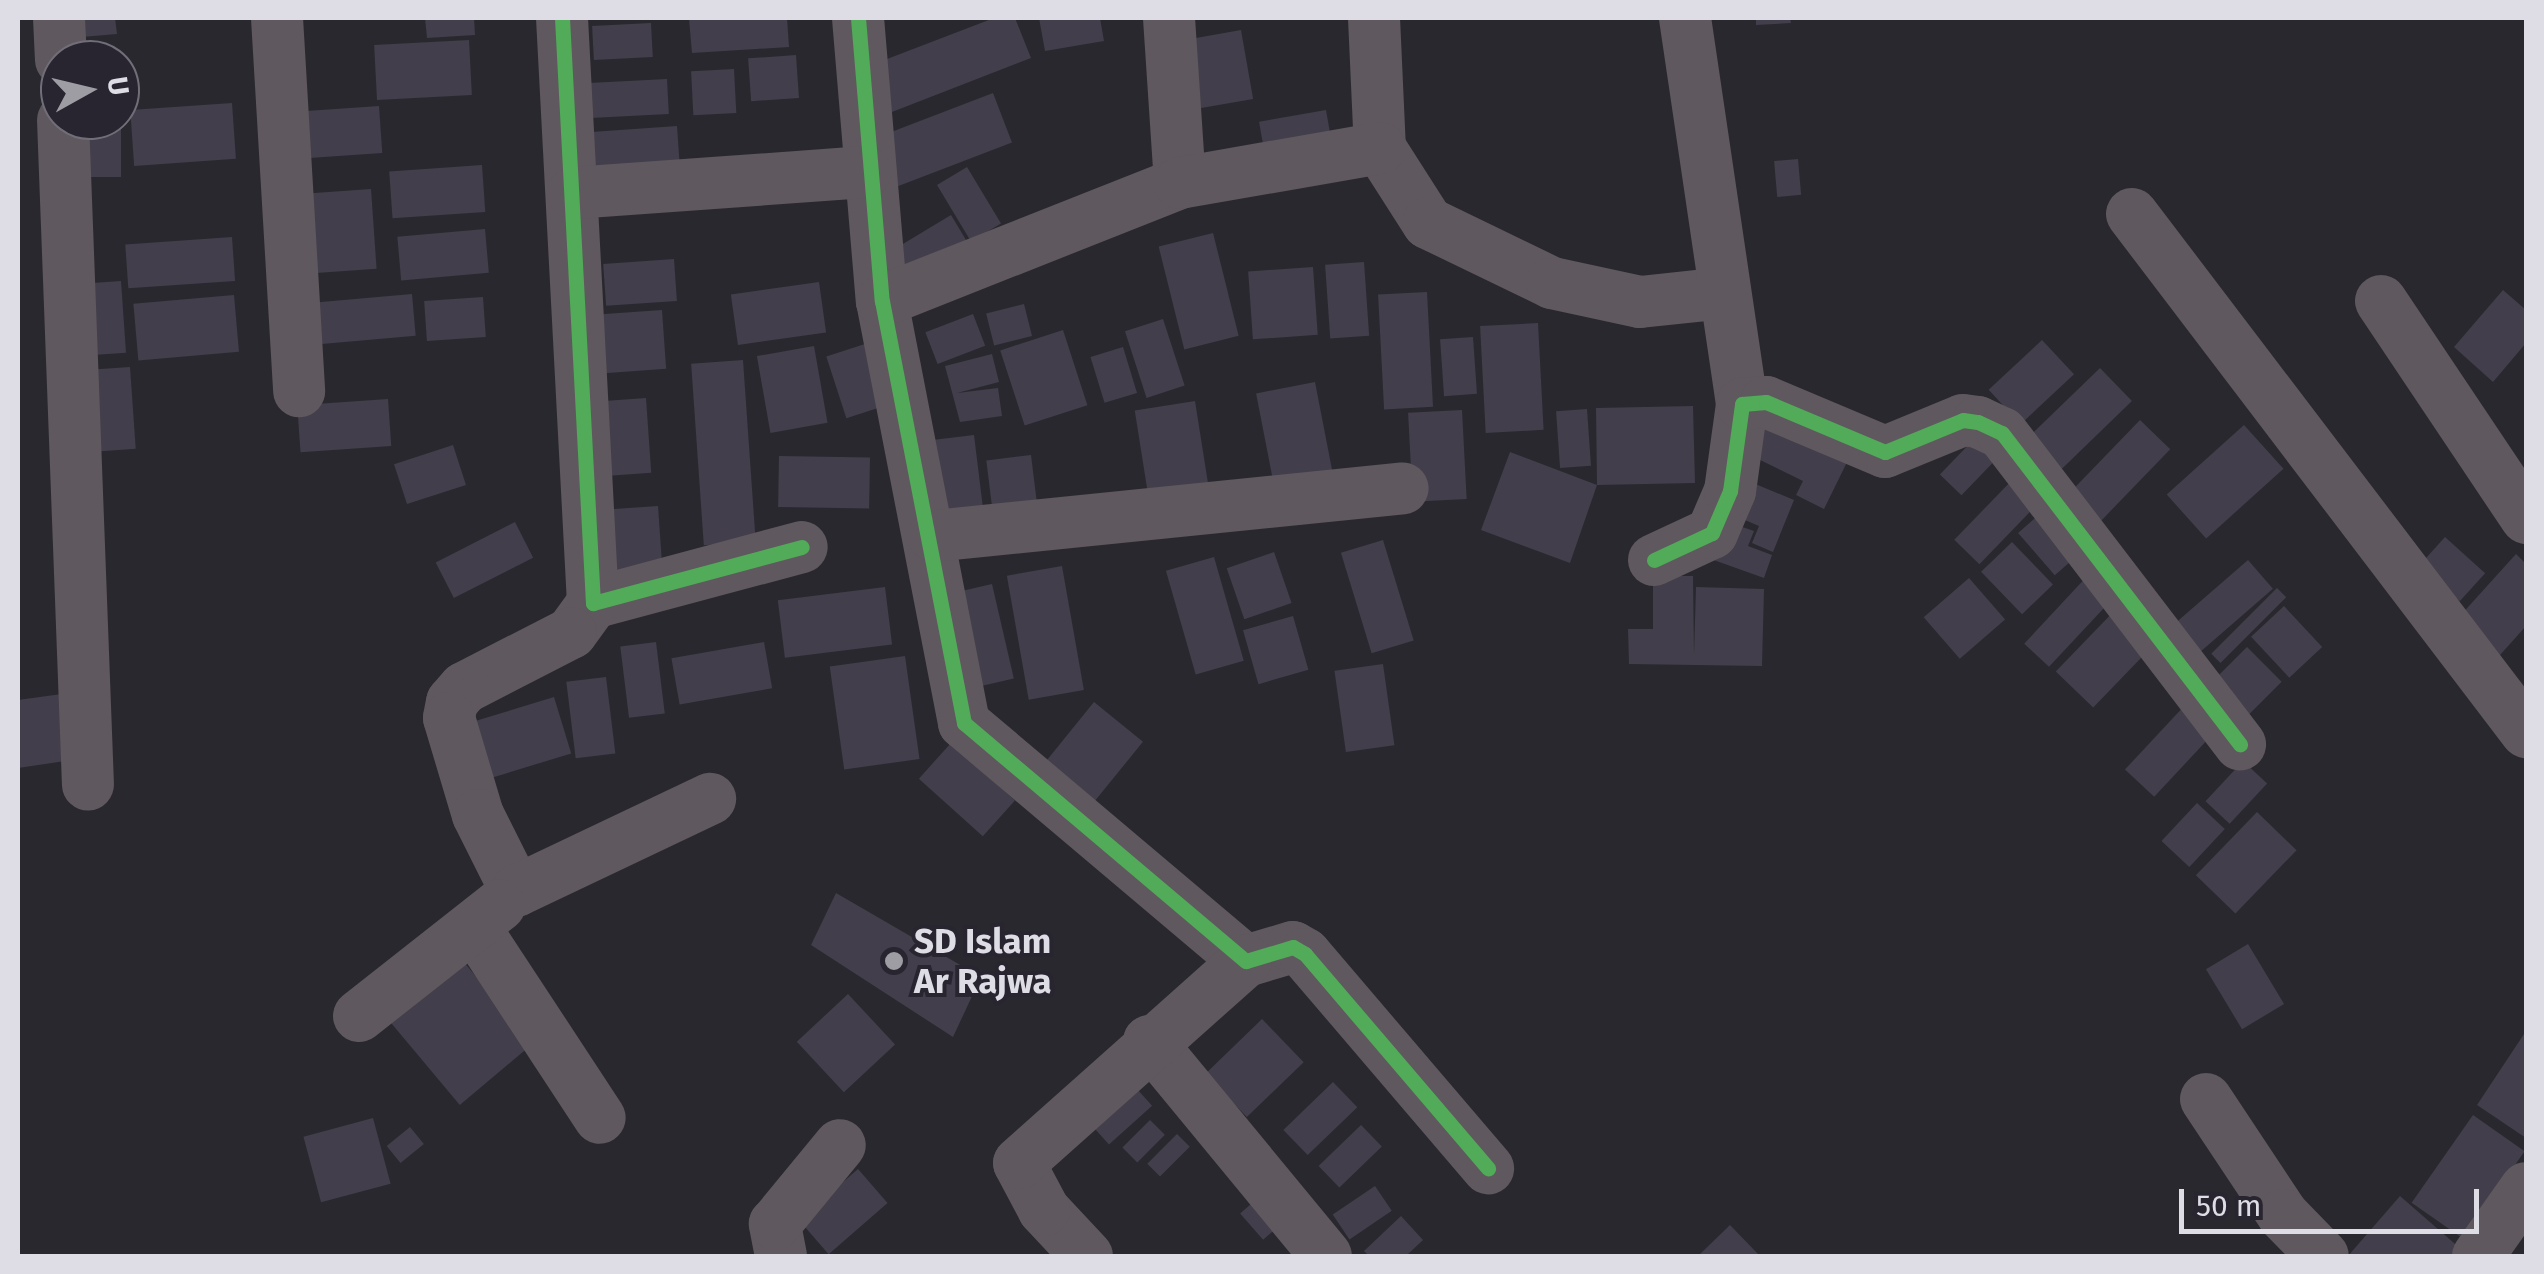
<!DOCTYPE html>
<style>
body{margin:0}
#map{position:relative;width:2544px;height:1274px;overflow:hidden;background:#29282e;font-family:"Fira Sans",sans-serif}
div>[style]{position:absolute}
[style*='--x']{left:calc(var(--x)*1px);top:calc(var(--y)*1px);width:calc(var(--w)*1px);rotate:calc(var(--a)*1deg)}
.building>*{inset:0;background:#423e4b;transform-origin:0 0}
.minor>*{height:52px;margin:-26px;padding:0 26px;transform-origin:26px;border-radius:26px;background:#5f585e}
.cycleway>*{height:15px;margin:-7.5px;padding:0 7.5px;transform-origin:7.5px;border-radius:7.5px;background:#51ab58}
.dots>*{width:28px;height:28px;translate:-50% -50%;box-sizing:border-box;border:5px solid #282531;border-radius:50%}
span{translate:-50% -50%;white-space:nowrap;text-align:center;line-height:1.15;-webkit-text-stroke:8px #282531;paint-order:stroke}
.poi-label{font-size:35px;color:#dedce4;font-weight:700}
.left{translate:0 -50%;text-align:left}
.frame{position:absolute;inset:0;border:20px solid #dedce4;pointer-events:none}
.north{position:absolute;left:40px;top:40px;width:100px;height:100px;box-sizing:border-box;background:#282531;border:2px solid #716e79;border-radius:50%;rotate:82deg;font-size:28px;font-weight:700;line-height:40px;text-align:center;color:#dedce4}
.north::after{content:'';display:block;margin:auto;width:35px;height:45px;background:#9f9da4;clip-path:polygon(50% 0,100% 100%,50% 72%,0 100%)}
.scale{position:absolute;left:2179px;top:1189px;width:300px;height:45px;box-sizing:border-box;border:5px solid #dedce4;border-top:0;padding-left:12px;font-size:30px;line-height:35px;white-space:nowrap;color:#dedce4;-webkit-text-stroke:8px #282531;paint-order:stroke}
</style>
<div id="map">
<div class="building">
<i style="clip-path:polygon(68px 18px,115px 18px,117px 34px,70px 38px)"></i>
<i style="clip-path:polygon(425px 18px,474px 18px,475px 35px,427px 38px)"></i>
<i style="clip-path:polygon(787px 18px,789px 47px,692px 53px,689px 19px)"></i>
<i style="clip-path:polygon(994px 18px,1015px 18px,1031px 58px,892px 112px,874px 64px)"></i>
<i style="clip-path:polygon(1039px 18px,1100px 18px,1104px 41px,1045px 51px)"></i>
<i style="clip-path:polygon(1756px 18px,1790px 18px,1791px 23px,1756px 25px)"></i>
<i style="left:651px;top:23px;width:34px;height:59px;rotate:87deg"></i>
<i style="left:1241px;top:30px;width:70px;height:60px;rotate:80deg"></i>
<i style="left:469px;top:40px;width:55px;height:95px;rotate:87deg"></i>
<i style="left:796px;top:55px;width:43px;height:48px;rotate:86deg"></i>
<i style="left:734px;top:69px;width:44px;height:43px;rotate:87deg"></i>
<i style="left:667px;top:79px;width:35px;height:88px;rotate:87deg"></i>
<i style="left:993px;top:93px;width:53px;height:123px;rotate:69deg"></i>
<i style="left:232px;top:103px;width:56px;height:102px;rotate:86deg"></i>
<i style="left:379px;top:106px;width:47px;height:91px;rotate:86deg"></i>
<i style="left:1326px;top:110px;width:35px;height:68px;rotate:80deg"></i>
<i style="left:69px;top:120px;width:52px;height:57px"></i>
<i style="left:677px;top:126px;width:46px;height:93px;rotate:86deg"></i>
<i style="left:1798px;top:159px;width:36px;height:24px;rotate:85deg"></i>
<i style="left:482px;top:165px;width:47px;height:93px;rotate:86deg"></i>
<i style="left:967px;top:167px;width:66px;height:35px;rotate:59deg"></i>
<i style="left:371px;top:189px;width:80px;height:71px;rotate:86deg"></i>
<i style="left:951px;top:215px;width:37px;height:75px;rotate:59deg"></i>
<i style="left:485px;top:229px;width:44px;height:88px;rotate:85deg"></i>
<i style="left:1213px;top:233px;width:106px;height:56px;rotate:76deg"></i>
<i style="left:232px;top:237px;width:44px;height:107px;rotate:86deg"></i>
<i style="left:674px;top:259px;width:42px;height:71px;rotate:86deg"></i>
<i style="left:1364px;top:262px;width:74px;height:39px;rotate:86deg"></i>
<i style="left:1313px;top:267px;width:68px;height:65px;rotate:86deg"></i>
<i style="left:121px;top:281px;width:72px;height:47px;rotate:86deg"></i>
<i style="left:819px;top:282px;width:51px;height:89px;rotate:82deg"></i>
<i style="clip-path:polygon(2503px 290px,2526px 310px,2526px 343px,2493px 382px,2454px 347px)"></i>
<i style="left:1427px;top:292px;width:115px;height:49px;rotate:87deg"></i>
<i style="left:412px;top:294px;width:42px;height:97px;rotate:85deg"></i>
<i style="left:234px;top:295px;width:57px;height:101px;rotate:85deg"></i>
<i style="left:483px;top:297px;width:40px;height:59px;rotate:86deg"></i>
<i style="left:1024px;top:304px;width:33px;height:39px;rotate:76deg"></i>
<i style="left:662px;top:310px;width:59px;height:72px;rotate:86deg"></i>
<i style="left:973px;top:314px;width:34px;height:51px;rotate:69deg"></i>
<i style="left:1163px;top:319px;width:70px;height:40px;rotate:72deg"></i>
<i style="left:1538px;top:323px;width:107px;height:58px;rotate:87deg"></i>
<i style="left:1063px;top:330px;width:79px;height:66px;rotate:72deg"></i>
<i style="left:1473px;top:337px;width:57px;height:33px;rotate:86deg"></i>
<i style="left:2042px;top:340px;width:47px;height:73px;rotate:47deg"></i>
<i style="left:871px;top:342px;width:65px;height:47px;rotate:72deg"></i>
<i style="left:814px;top:346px;width:78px;height:58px;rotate:80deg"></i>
<i style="left:1123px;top:347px;width:48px;height:34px;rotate:73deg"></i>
<i style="clip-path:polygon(992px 354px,999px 382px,957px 393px,998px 388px,1002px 416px,960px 422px,945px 366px)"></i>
<i style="left:743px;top:360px;width:182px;height:52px;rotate:86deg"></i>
<i style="left:130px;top:367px;width:82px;height:48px;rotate:86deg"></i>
<i style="left:2100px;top:368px;width:46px;height:112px;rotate:46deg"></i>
<i style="left:1315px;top:382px;width:97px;height:60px;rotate:79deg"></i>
<i style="left:646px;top:398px;width:75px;height:42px;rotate:86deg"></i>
<i style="left:388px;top:399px;width:47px;height:91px;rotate:86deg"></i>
<i style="left:1195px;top:401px;width:91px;height:61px;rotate:81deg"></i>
<i style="clip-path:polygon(1693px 406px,1695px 483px,1597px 485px,1570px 563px,1481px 530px,1510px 452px,1597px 485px,1596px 408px)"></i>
<i style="clip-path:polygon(1763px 408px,1852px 452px,1824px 509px,1796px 495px,1803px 481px,1742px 451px)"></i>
<i style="left:1587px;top:409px;width:57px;height:31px;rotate:86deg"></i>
<i style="left:1462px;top:410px;width:89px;height:54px;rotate:87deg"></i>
<i style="left:2140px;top:420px;width:42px;height:107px;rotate:44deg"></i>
<i style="left:2244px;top:425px;width:59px;height:104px;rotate:48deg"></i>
<i style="left:974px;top:435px;width:79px;height:46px;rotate:83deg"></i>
<i style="left:1976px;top:437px;width:30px;height:52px;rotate:44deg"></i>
<i style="left:453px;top:445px;width:42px;height:62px;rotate:72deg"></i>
<i style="left:1031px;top:455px;width:52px;height:45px;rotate:83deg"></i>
<i style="left:779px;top:456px;width:91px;height:51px;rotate:1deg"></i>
<i style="clip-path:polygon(1741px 478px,1794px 500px,1773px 552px,1752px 543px,1759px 526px,1726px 512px)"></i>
<i style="left:2014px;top:478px;width:35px;height:86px;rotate:44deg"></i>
<i style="left:658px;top:506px;width:71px;height:55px;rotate:86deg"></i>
<i style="left:2049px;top:506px;width:56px;height:41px;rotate:49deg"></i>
<i style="clip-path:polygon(1722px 520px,1754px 531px,1748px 546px,1772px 555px,1764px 578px,1708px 558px)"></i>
<i style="left:515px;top:522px;width:40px;height:89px;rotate:63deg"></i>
<i style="left:2445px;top:537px;width:54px;height:38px;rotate:42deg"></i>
<i style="left:1383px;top:540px;width:105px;height:44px;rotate:73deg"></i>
<i style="left:2012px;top:542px;width:59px;height:43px;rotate:46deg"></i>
<i style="left:1274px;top:552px;width:54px;height:50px;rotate:71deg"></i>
<i style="clip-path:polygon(2516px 554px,2526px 564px,2526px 626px,2492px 664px,2450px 627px)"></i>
<i style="left:1214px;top:557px;width:108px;height:50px;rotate:74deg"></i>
<i style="left:2248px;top:560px;width:38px;height:116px;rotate:49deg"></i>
<i style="left:1062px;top:566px;width:126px;height:56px;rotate:80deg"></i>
<i style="left:2091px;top:572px;width:34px;height:98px;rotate:43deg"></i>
<i style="clip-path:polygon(1653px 576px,1693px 576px,1694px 655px,1696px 587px,1764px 589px,1762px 666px,1629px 664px,1628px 629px,1653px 629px)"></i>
<i style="left:1969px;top:578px;width:55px;height:60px;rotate:49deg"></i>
<i style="left:992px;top:584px;width:97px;height:49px;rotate:77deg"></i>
<i style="left:885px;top:587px;width:58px;height:108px;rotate:83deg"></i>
<i style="left:2277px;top:588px;width:13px;height:93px;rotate:45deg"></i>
<i style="left:2119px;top:606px;width:52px;height:91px;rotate:44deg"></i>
<i style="left:2284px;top:606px;width:56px;height:45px;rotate:47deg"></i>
<i style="left:1293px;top:616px;width:56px;height:52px;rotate:74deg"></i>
<i style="left:656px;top:642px;width:72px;height:36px;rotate:83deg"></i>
<i style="left:764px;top:642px;width:47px;height:94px;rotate:80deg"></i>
<i style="left:2247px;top:647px;width:49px;height:63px;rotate:45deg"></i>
<i style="left:905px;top:656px;width:104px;height:76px;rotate:82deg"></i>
<i style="left:1383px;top:664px;width:82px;height:49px;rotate:82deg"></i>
<i style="left:606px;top:677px;width:77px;height:40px;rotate:83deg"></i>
<i style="clip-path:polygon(69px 693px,79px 759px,18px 768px,18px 700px)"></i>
<i style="left:554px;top:697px;width:59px;height:96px;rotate:73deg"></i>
<i style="left:1094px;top:702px;width:63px;height:80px;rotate:39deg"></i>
<i style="left:2187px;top:703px;width:40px;height:91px;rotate:43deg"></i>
<i style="left:951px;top:743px;width:86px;height:48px;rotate:42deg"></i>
<i style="left:2243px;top:761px;width:33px;height:55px;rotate:43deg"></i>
<i style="left:2197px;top:803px;width:38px;height:52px;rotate:43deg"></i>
<i style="left:2257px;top:812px;width:55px;height:88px;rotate:44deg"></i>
<i style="clip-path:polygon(836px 893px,981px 977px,953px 1037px,811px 945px)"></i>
<i style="left:2248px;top:944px;width:70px;height:49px;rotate:59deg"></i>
<i style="left:458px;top:955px;width:116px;height:95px;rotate:50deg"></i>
<i style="left:848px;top:994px;width:69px;height:70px;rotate:47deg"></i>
<i style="left:1262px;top:1019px;width:60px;height:79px;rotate:46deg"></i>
<i style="clip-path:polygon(2526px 1031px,2526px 1138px,2477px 1105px)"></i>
<i style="left:1128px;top:1079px;width:36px;height:58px;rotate:48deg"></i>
<i style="left:1333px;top:1082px;width:35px;height:69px;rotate:46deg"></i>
<i style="left:2473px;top:1115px;width:63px;height:107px;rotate:35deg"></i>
<i style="left:373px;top:1118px;width:68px;height:72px;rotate:75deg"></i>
<i style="left:1150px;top:1120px;width:21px;height:39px;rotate:45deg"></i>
<i style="left:1361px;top:1125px;width:30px;height:59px;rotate:46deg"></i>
<i style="left:410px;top:1127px;width:22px;height:30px;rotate:51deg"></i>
<i style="left:1177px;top:1134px;width:18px;height:42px;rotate:45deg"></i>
<i style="left:858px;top:1169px;width:45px;height:78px;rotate:49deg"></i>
<i style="left:1375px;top:1186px;width:30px;height:51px;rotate:56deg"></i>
<i style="clip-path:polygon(2400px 1196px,2462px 1250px,2457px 1256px,2348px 1256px)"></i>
<i style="left:1259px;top:1197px;width:35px;height:25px;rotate:49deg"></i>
<i style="clip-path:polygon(1401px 1216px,1423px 1240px,1406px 1256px,1369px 1256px,1364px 1251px)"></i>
<i style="clip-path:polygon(1730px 1225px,1760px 1256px,1698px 1256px)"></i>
</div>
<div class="minor">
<i style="--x:59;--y:18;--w:42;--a:87.3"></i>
<i style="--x:277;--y:18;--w:374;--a:86.6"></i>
<i style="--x:562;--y:18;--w:586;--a:86.97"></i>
<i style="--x:593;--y:603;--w:216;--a:-15"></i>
<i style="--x:858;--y:18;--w:284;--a:85.2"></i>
<i style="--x:882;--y:301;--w:430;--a:79"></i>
<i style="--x:964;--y:723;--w:369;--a:40.2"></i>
<i style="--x:1246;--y:961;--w:49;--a:-16.6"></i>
<i style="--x:1293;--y:947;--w:14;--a:30"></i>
<i style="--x:1305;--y:954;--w:282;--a:49.5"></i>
<i style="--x:1169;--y:18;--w:165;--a:86.2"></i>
<i style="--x:1374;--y:18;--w:130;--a:87.4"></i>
<i style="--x:1380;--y:148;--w:89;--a:57.4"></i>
<i style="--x:1428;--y:223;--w:138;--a:25.8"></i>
<i style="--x:1552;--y:283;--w:90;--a:12.2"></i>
<i style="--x:1640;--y:302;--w:84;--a:-6.1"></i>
<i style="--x:1685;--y:18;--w:390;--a:81.6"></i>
<i style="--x:63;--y:120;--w:665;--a:87.85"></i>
<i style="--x:573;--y:193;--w:293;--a:-4.1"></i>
<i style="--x:2132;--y:214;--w:651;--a:52.74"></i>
<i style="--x:882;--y:301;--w:321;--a:-21.6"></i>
<i style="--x:1180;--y:183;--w:203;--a:-9.9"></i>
<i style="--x:2381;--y:301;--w:261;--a:56.2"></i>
<i style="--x:934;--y:536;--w:471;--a:-5.8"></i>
<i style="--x:1654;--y:560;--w:64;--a:-25"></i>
<i style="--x:1712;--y:533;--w:46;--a:-66.8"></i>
<i style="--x:1730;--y:491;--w:88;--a:-82.1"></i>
<i style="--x:1742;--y:404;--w:24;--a:-5"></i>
<i style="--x:1766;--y:402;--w:129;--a:22.8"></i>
<i style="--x:1885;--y:452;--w:84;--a:-22.3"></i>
<i style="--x:1963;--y:420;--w:15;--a:8"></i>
<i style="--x:1978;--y:422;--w:26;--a:25"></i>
<i style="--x:2002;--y:433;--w:392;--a:52.6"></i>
<i style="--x:593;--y:603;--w:37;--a:126"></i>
<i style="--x:571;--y:633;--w:120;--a:152.8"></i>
<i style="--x:464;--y:688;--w:18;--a:131"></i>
<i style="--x:452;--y:702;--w:16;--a:101"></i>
<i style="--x:449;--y:718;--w:101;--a:73.4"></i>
<i style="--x:478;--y:815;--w:85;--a:63.4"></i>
<i style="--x:516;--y:891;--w:215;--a:-25.4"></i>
<i style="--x:475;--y:928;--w:227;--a:56.7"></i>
<i style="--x:359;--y:1016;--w:179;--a:-38.2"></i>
<i style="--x:1149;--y:1041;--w:278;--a:50.5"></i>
<i style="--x:2206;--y:1099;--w:139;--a:56.4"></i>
<i style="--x:2283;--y:1215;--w:57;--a:45.7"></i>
<i style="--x:781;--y:1256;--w:33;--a:-101"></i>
<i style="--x:775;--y:1224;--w:102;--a:-50.6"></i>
<i style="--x:1087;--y:1256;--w:63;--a:-133.1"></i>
<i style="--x:1044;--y:1210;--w:53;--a:-118"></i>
<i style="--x:1019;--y:1163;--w:304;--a:-41.7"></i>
<i style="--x:2478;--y:1256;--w:83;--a:-54.8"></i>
</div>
<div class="cycleway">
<i style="--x:562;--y:18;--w:586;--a:86.97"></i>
<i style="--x:593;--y:603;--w:216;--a:-15"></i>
<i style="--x:858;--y:18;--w:284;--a:85.2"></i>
<i style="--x:882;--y:301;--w:430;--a:79"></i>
<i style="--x:964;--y:723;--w:369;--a:40.2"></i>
<i style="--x:1246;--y:961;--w:49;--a:-16.6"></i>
<i style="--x:1293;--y:947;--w:14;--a:30"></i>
<i style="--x:1305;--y:954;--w:282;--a:49.5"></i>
<i style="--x:1654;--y:560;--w:64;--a:-25"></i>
<i style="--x:1712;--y:533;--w:46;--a:-66.8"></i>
<i style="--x:1730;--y:491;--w:88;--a:-82.1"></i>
<i style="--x:1742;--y:404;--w:24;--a:-5"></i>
<i style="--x:1766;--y:402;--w:129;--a:22.8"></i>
<i style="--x:1885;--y:452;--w:84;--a:-22.3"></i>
<i style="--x:1963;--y:420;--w:15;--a:8"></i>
<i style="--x:1978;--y:422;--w:26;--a:25"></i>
<i style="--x:2002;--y:433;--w:392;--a:52.6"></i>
</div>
<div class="dots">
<i style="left:894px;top:961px;background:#9f9da4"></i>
</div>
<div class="poi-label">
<span class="left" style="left:914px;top:961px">SD Islam<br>Ar Rajwa</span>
</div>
<div class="frame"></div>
<div class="north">U</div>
<div class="scale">50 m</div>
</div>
